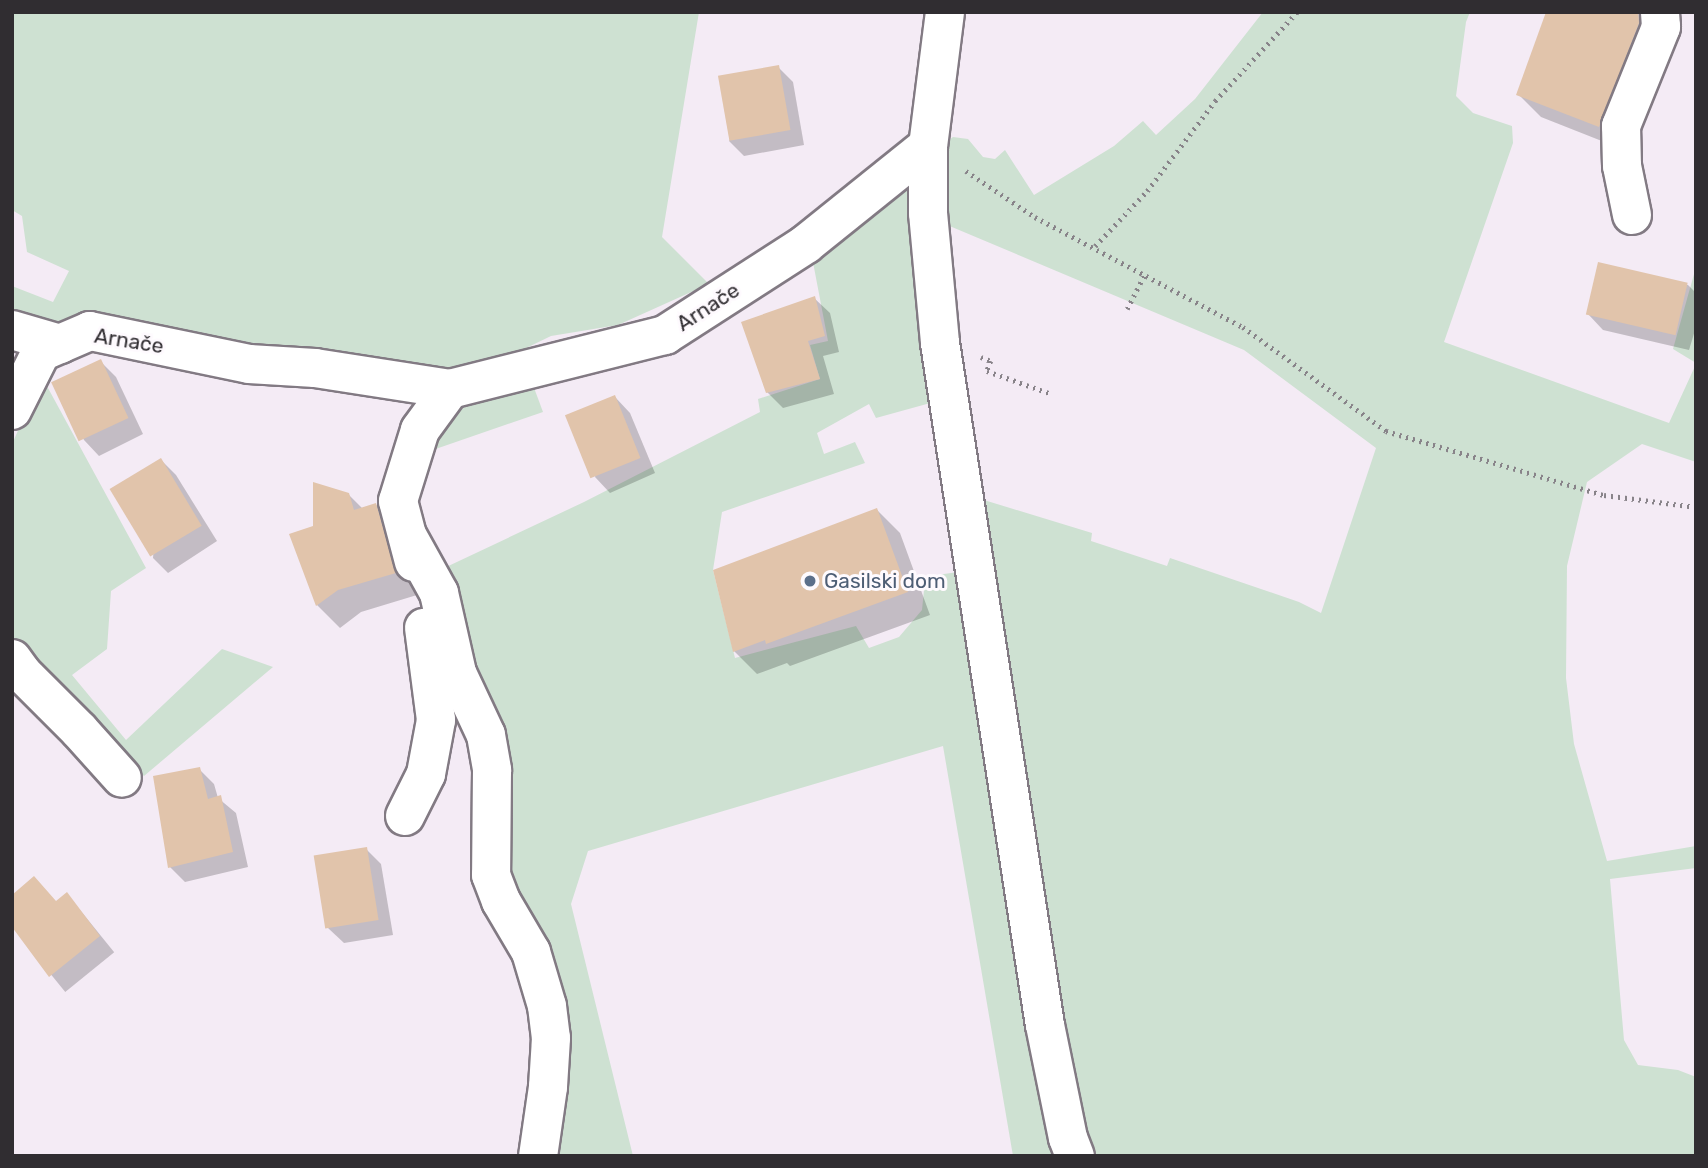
<!DOCTYPE html>
<meta charset="utf-8">
<style>
body{margin:0}
#map{position:relative;width:1708px;height:1168px;overflow:hidden;background:#f4ebf5;font-family:Rubik,sans-serif}
div>[style]{position:absolute}
[style*='--x']{left:calc(var(--x)*1px);top:calc(var(--y)*1px);width:calc(var(--w)*1px);rotate:calc(var(--a)*1deg)}
.green>*{inset:0;background:#cee1d2}
.shadow>*{inset:0;background:#0003;transform-origin:0 0}
.building>*{inset:0;background:#e1c4ab;transform-origin:0 0}
.path>*{height:4.5px;margin-top:-2.25px;transform-origin:0;background:repeating-linear-gradient(90deg,#888389 0 2px,transparent 0 7px)}
.roads{filter:drop-shadow(2px 0 #827a83) drop-shadow(-2px 0 #827a83) drop-shadow(0 2px #827a83) drop-shadow(0 -2px #827a83)}
.minor>*{height:38px;margin:-19px;padding:0 19px;transform-origin:19px;border-radius:19px;background:#fff}
.tertiary>*{height:38px;margin:-19px;padding:0 19px;transform-origin:19px;border-radius:19px;background:#fff}
.dots>*{width:19px;height:19px;translate:-50% -50%;box-sizing:border-box;border:4px solid #fefafe;border-radius:50%}
span{translate:-50% -50%;white-space:nowrap;text-align:center;line-height:1.15;-webkit-text-stroke:6px #fefafe;paint-order:stroke}
.street-label{font-size:21px;color:#302d31}
.service-label{font-size:21px;color:#4e5e75}
.left{translate:0 -50%;text-align:left}
.frame{position:absolute;inset:0;border:14px solid #302d31;pointer-events:none}
</style>
<div id="map">
<div class="green">
<i style="clip-path:polygon(12px 12px,699px 12px,662px 237px,709px 284px,618px 325px,551px 336px,464px 378px,51px 322px,12px 312px,12px 286px,53px 302px,69px 271px,27px 252px,22px 216px,12px 210px)"></i>
<i style="clip-path:polygon(1263px 12px,1470px 12px,1466px 22px,1456px 96px,1473px 113px,1512px 126px,1513px 143px,1444px 342px,1669px 423px,1696px 364px,1696px 462px,1642px 444px,1587px 482px,1567px 566px,1566px 678px,1574px 744px,1607px 861px,1696px 846px,1696px 868px,1610px 879px,1624px 1040px,1638px 1065px,1678px 1070px,1696px 1077px,1696px 1156px,1091px 1156px,1078px 1103px,974px 497px,1092px 533px,1091px 541px,1167px 566px,1170px 558px,1299px 602px,1321px 613px,1376px 448px,1244px 350px,940px 222px,944px 144px,953px 137px,968px 139px,983px 157px,995px 159px,1005px 150px,1034px 195px,1114px 146px,1143px 121px,1156px 135px,1195px 99px)"></i>
<i style="clip-path:polygon(902px 180px,911px 192px,934px 402px,876px 418px,869px 404px,817px 433px,824px 454px,855px 442px,865px 463px,722px 512px,713px 570px,735px 658px,856px 626px,869px 648px,899px 637px,922px 610px,924px 590px,937px 575px,958px 572px,1058px 1156px,1013px 1156px,943px 746px,588px 851px,571px 904px,633px 1156px,548px 1156px,556px 1069px,501px 873px,476px 689px,442px 569px,584px 502px,760px 412px,758px 399px,820px 379px,810px 345px,828px 341px,812px 257px)"></i>
<i style="clip-path:polygon(1696px 267px,1696px 363px,1673px 349px)"></i>
<i style="clip-path:polygon(42px 377px,146px 568px,111px 591px,107px 649px,72px 675px,126px 740px,222px 649px,273px 667px,144px 776px,73px 712px,12px 640px,12px 444px)"></i>
<i style="clip-path:polygon(533px 385px,543px 412px,424px 453px,460px 403px)"></i>
</div>
<div class="shadow">
<i style="clip-path:polygon(1548px 12px,1654px 12px,1622px 149px,1541px 117px,1518px 94px)"></i>
<i style="clip-path:polygon(778px 67px,793px 82px,804px 145px,744px 156px,729px 141px)"></i>
<i style="clip-path:polygon(1599px 264px,1688px 285px,1696px 293px,1696px 327px,1689px 350px,1603px 330px,1588px 314px)"></i>
<i style="clip-path:polygon(814px 298px,830px 313px,839px 352px,823px 356px,834px 394px,783px 408px,767px 392px)"></i>
<i style="clip-path:polygon(101px 362px,116px 377px,143px 434px,99px 456px,84px 440px,54px 385px)"></i>
<i style="clip-path:polygon(615px 397px,630px 413px,655px 473px,610px 493px,595px 477px)"></i>
<i style="clip-path:polygon(161px 460px,176px 475px,217px 541px,168px 573px,153px 558px)"></i>
<i style="clip-path:polygon(348px 494px,363px 509px,376px 505px,399px 528px,417px 595px,361px 612px,340px 628px,317px 605px,291px 535px,314px 527px)"></i>
<i style="clip-path:polygon(877px 510px,900px 533px,930px 615px,790px 666px,787px 663px,757px 674px,734px 651px)"></i>
<i style="clip-path:polygon(199px 769px,214px 784px,218px 798px,236px 813px,248px 867px,185px 882px,170px 867px)"></i>
<i style="clip-path:polygon(366px 849px,381px 864px,393px 935px,344px 943px,328px 928px)"></i>
<i style="left:67px;top:894px;width:75px;height:63px;rotate:51deg"></i>
</div>
<div class="building">
<i style="clip-path:polygon(1546px 12px,1638px 12px,1639px 23px,1599px 127px,1516px 95px)"></i>
<i style="left:779px;top:65px;width:66px;height:62px;rotate:80deg"></i>
<i style="left:1598px;top:262px;width:92px;height:54px;rotate:13deg"></i>
<i style="clip-path:polygon(815px 296px,825px 336px,808px 341px,820px 379px,766px 393px,741px 322px)"></i>
<i style="left:101px;top:359px;width:65px;height:55px;rotate:65deg"></i>
<i style="left:615px;top:395px;width:68px;height:54px;rotate:68deg"></i>
<i style="left:161px;top:458px;width:79px;height:60px;rotate:59deg"></i>
<i style="clip-path:polygon(313px 482px,349px 493px,354px 510px,376px 503px,396px 573px,338px 590px,316px 606px,289px 534px,313px 526px)"></i>
<i style="clip-path:polygon(877px 508px,908px 592px,766px 644px,765px 640px,733px 652px,713px 570px)"></i>
<i style="clip-path:polygon(200px 767px,208px 799px,221px 795px,233px 852px,168px 868px,153px 776px)"></i>
<i style="left:367px;top:847px;width:74px;height:54px;rotate:81deg"></i>
<i style="clip-path:polygon(34px 876px,56px 901px,67px 892px,100px 936px,49px 977px,12px 927px,12px 895px)"></i>
</div>
<div class="path">
<i style="--x:966;--y:171;--w:83;--a:33.7"></i>
<i style="--x:1035;--y:217;--w:235;--a:27.9"></i>
<i style="--x:1243;--y:327;--w:177;--a:36"></i>
<i style="--x:1386;--y:431;--w:227;--a:16.4"></i>
<i style="--x:1604;--y:495;--w:93;--a:7.4"></i>
<i style="--x:1095;--y:246;--w:76;--a:-46.6"></i>
<i style="--x:1147;--y:191;--w:113;--a:-52.9"></i>
<i style="--x:1215;--y:101;--w:121;--a:-47.3"></i>
<i style="--x:1127;--y:309;--w:39;--a:-63"></i>
<i style="--x:981;--y:357;--w:11;--a:22"></i>
<i style="--x:991;--y:361;--w:11;--a:112"></i>
<i style="--x:987;--y:371;--w:69;--a:19.5"></i>
</div>
<div class="roads">
<div class="minor">
<i style="--x:1632;--y:215;--w:50;--a:-101.5"></i>
<i style="--x:1622;--y:166;--w:40;--a:-91.4"></i>
<i style="--x:1621;--y:126;--w:107;--a:-68"></i>
<i style="--x:1661;--y:27;--w:15;--a:-94"></i>
<i style="--x:12;--y:330;--w:50;--a:16.3"></i>
<i style="--x:12;--y:410;--w:65;--a:-63.4"></i>
<i style="--x:41;--y:352;--w:53;--a:-23.2"></i>
<i style="--x:90;--y:331;--w:162;--a:11.7"></i>
<i style="--x:249;--y:364;--w:66;--a:3.5"></i>
<i style="--x:315;--y:368;--w:137;--a:8.8"></i>
<i style="--x:450;--y:389;--w:222;--a:-14.1"></i>
<i style="--x:665;--y:335;--w:168;--a:-32.8"></i>
<i style="--x:806;--y:244;--w:156;--a:-38.8"></i>
<i style="--x:408;--y:537;--w:64;--a:61"></i>
<i style="--x:439;--y:593;--w:82;--a:77.3"></i>
<i style="--x:457;--y:673;--w:68;--a:64.9"></i>
<i style="--x:486;--y:735;--w:36;--a:80"></i>
<i style="--x:492;--y:770;--w:105;--a:90.5"></i>
<i style="--x:491;--y:875;--w:28;--a:69"></i>
<i style="--x:501;--y:901;--w:59;--a:59.5"></i>
<i style="--x:531;--y:952;--w:56;--a:73.5"></i>
<i style="--x:547;--y:1006;--w:32;--a:83"></i>
<i style="--x:551;--y:1038;--w:49;--a:93.5"></i>
<i style="--x:548;--y:1087;--w:70;--a:98.2"></i>
<i style="--x:414;--y:562;--w:63;--a:-104.7"></i>
<i style="--x:398;--y:501;--w:74;--a:-72.8"></i>
<i style="--x:420;--y:430;--w:51;--a:-53.8"></i>
<i style="--x:12;--y:659;--w:17;--a:54"></i>
<i style="--x:22;--y:673;--w:81;--a:45"></i>
<i style="--x:79;--y:730;--w:64;--a:48.1"></i>
<i style="--x:405;--y:816;--w:47;--a:-63.4"></i>
<i style="--x:426;--y:774;--w:55;--a:-79.5"></i>
<i style="--x:436;--y:720;--w:93;--a:-97.4"></i>
</div>
<div class="tertiary">
<i style="--x:945;--y:12;--w:135;--a:97.2"></i>
<i style="--x:928;--y:146;--w:67;--a:90"></i>
<i style="--x:928;--y:213;--w:131;--a:84.7"></i>
<i style="--x:940;--y:343;--w:690;--a:81.25"></i>
<i style="--x:1045;--y:1025;--w:115;--a:78.5"></i>
<i style="--x:1068;--y:1138;--w:19;--a:69"></i>
</div>
</div>
<div class="dots">
<i style="left:810px;top:581px;background:#5c6f8a"></i>
</div>
<div class="street-label">
<span style="left:708px;top:307px;rotate:-33deg">Arnače</span>
<span style="left:129px;top:341px;rotate:9deg">Arnače</span>
</div>
<div class="service-label">
<span class="left" style="left:824px;top:581px">Gasilski dom</span>
</div>
<div class="frame"></div>
</div>
